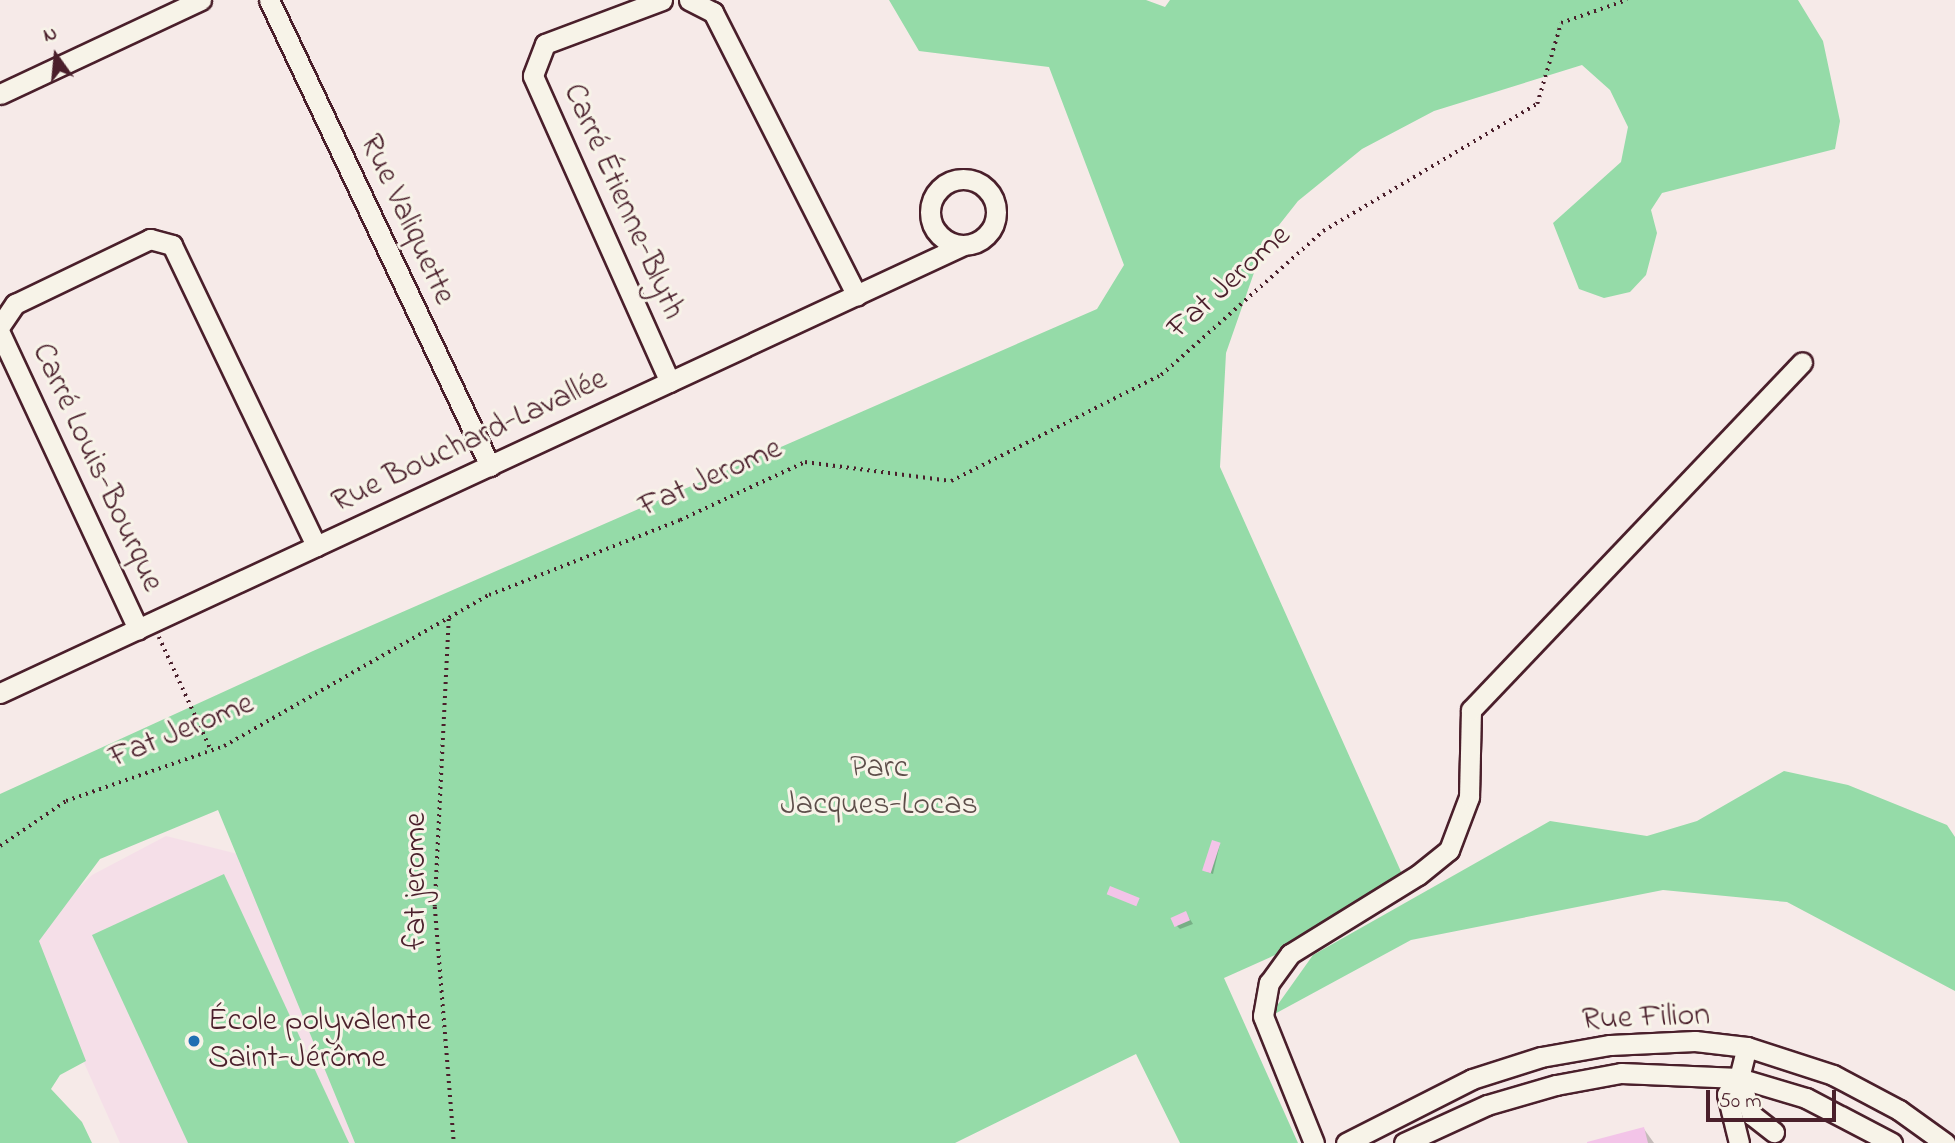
<!DOCTYPE html>
<meta charset="utf-8">
<style>
body{margin:0}
#map{position:relative;width:1955px;height:1143px;overflow:hidden;background:#f6eae8;font-family:"Indie Flower",sans-serif}
div>[style]{position:absolute}
[style*='--x']{left:calc(var(--x)*1px);top:calc(var(--y)*1px);width:calc(var(--w)*1px);rotate:calc(var(--a)*1deg)}
.built>*{inset:0;background:#f5dfe8}
.green>*{inset:0;background:#95dba8}
.shadow>*{inset:0;background:#0003}
.building>*{inset:0;background:#f3c4e8;transform-origin:0 0}
.path>*{height:3.5px;margin-top:-1.75px;transform-origin:0;background:repeating-linear-gradient(90deg,#4a1f2b 0 2px,transparent 0 7px)}
.roads{filter:drop-shadow(2px 0 #4a1f2b) drop-shadow(-2px 0 #4a1f2b) drop-shadow(0 2px #4a1f2b) drop-shadow(0 -2px #4a1f2b)}
.minor>*{height:19px;margin:-9.5px;padding:0 9.5px;transform-origin:9.5px;border-radius:9.5px;background:#f7f3e8}
.minor>.ring{margin:-9.5px;padding:0;box-sizing:content-box;background:none;border:19px solid #f7f3e8;border-radius:50%}
.dots>*{width:19px;height:19px;translate:-50% -50%;box-sizing:border-box;border:4px solid #f7f3e8;border-radius:50%}
span{translate:-50% -50%;white-space:nowrap;text-align:center;line-height:1.15;-webkit-text-stroke:6px #f7f3e8;paint-order:stroke}
.street-label{font-size:32px;color:#4a1f2b}
.park-label{font-size:32px;color:#5d4e4a}
.poi-label{font-size:32px;color:#4a1f2b}
.left{translate:0 -50%;text-align:left}
.north{position:absolute;left:21px;top:21px;width:70px;height:70px;-webkit-text-stroke:5px #f7f3e8;paint-order:stroke;rotate:345deg;font-size:19px;font-weight:700;line-height:28px;text-align:center;color:#4a1f2b}
.north::after{content:'';display:block;margin:auto;width:24px;height:32px;background:#4a1f2b;clip-path:polygon(50% 0,100% 100%,50% 72%,0 100%)}
.scale{position:absolute;left:1706px;top:1090px;width:130px;height:32px;box-sizing:border-box;border:4px solid #4a1f2b;border-top:0;padding-left:9px;font-size:21px;line-height:24px;white-space:nowrap;color:#4a1f2b;-webkit-text-stroke:5px #f7f3e8;paint-order:stroke}
</style>
<div id="map">
<div class="built">
<i style="clip-path:polygon(166px 836px,238px 854px,355px 1143px,120px 1143px,28px 938px,92px 875px)"></i>
</div>
<div class="green">
<i style="clip-path:polygon(889px 0,1146px 0,1165px 7px,1170px 0,1798px 0,1823px 41px,1840px 121px,1835px 149px,1662px 193px,1651px 210px,1657px 233px,1646px 275px,1630px 292px,1604px 298px,1579px 289px,1553px 223px,1621px 162px,1628px 127px,1610px 90px,1582px 65px,1434px 111px,1362px 149px,1298px 201px,1264px 244px,1226px 353px,1220px 467px,1411px 894px,1224px 978px,1298px 1143px,1180px 1143px,1136px 1054px,955px 1143px,355px 1143px,218px 810px,100px 859px,39px 941px,86px 1061px,60px 1075px,51px 1089px,82px 1122px,92px 1143px,0 1143px,0 794px,313px 651px,1097px 309px,1124px 265px,1049px 67px,919px 51px)"></i>
<i style="clip-path:polygon(1784px 771px,1848px 785px,1947px 825px,1955px 837px,1955px 991px,1787px 902px,1663px 890px,1411px 940px,1269px 1017px,1313px 955px,1550px 821px,1647px 836px,1697px 821px)"></i>
<i style="clip-path:polygon(224px 874px,349px 1143px,188px 1143px,92px 935px)"></i>
</div>
<div class="shadow">
<i style="clip-path:polygon(1220px 844px,1213px 874px,1207px 872px)"></i>
<i style="clip-path:polygon(1186px 913px,1193px 924px,1180px 929px,1176px 925px)"></i>
<i style="clip-path:polygon(1644px 1129px,1654px 1143px,1590px 1143px)"></i>
</div>
<div class="building">
<i style="left:1212px;top:840px;width:9px;height:32px;rotate:18deg"></i>
<i style="left:1110px;top:886px;width:32px;height:9px;rotate:22deg"></i>
<i style="left:1186px;top:911px;width:10px;height:17px;rotate:66deg"></i>
<i style="clip-path:polygon(1644px 1127px,1648px 1143px,1587px 1143px,1587px 1142px)"></i>
</div>
<div class="path">
<i style="--x:449;--y:619;--w:288;--a:92.8"></i>
<i style="--x:435;--y:907;--w:237;--a:85.4"></i>
<i style="--x:159;--y:637;--w:124;--a:65.3"></i>
<i style="--x:0;--y:846;--w:80;--a:-34.3"></i>
<i style="--x:66;--y:801;--w:167;--a:-19.2"></i>
<i style="--x:224;--y:746;--w:305;--a:-29.7"></i>
<i style="--x:489;--y:595;--w:205;--a:-21.4"></i>
<i style="--x:680;--y:520;--w:138;--a:-24.9"></i>
<i style="--x:805;--y:462;--w:147;--a:7.4"></i>
<i style="--x:951;--y:481;--w:235;--a:-26.8"></i>
<i style="--x:1161;--y:375;--w:217;--a:-41.6"></i>
<i style="--x:1323;--y:231;--w:249;--a:-30.7"></i>
<i style="--x:1537;--y:104;--w:84;--a:-73.5"></i>
<i style="--x:1561;--y:23;--w:70;--a:-19.2"></i>
</div>
<div class="roads">
<div class="minor">
<i style="--x:269;--y:0;--w:516;--a:64.63"></i>
<i style="--x:662;--y:0;--w:125;--a:159.4"></i>
<i style="--x:545;--y:44;--w:34;--a:111"></i>
<i style="--x:533;--y:76;--w:335;--a:65.9"></i>
<i style="--x:689;--y:0;--w:27;--a:27"></i>
<i style="--x:713;--y:12;--w:318;--a:63.1"></i>
<i style="--x:0;--y:94;--w:222;--a:-25.1"></i>
<i class="ring" style="left:930px;top:179px;width:47px;height:47px"></i>
<i style="--x:0;--y:326;--w:27;--a:-56"></i>
<i style="--x:15;--y:304;--w:150;--a:-25.7"></i>
<i style="--x:150;--y:239;--w:23;--a:15"></i>
<i style="--x:172;--y:245;--w:334;--a:64.4"></i>
<i style="--x:0;--y:333;--w:327;--a:65"></i>
<i style="--x:0;--y:693;--w:1063;--a:-24.93"></i>
<i style="--x:1739;--y:1078;--w:39;--a:71"></i>
<i style="--x:1752;--y:1115;--w:28;--a:38"></i>
<i style="--x:1314;--y:1143;--w:137;--a:-111.9"></i>
<i style="--x:1263;--y:1016;--w:34;--a:-80"></i>
<i style="--x:1269;--y:983;--w:36;--a:-54"></i>
<i style="--x:1290;--y:954;--w:150;--a:-31.7"></i>
<i style="--x:1418;--y:875;--w:40;--a:-39"></i>
<i style="--x:1449;--y:850;--w:57;--a:-69.3"></i>
<i style="--x:1469;--y:797;--w:87;--a:-88.7"></i>
<i style="--x:1471;--y:710;--w:480;--a:-46.4"></i>
<i style="--x:1346;--y:1143;--w:141;--a:-26.9"></i>
<i style="--x:1472;--y:1079;--w:72;--a:-17.7"></i>
<i style="--x:1541;--y:1057;--w:70;--a:-9.9"></i>
<i style="--x:1610;--y:1045;--w:85;--a:-2.7"></i>
<i style="--x:1695;--y:1041;--w:52;--a:6.6"></i>
<i style="--x:1747;--y:1047;--w:90;--a:18"></i>
<i style="--x:1833;--y:1075;--w:75;--a:27.9"></i>
<i style="--x:1899;--y:1110;--w:57;--a:35.7"></i>
<i style="--x:1404;--y:1143;--w:91;--a:-24.6"></i>
<i style="--x:1487;--y:1105;--w:72;--a:-16.2"></i>
<i style="--x:1556;--y:1085;--w:66;--a:-10.5"></i>
<i style="--x:1621;--y:1073;--w:118;--a:2.4"></i>
<i style="--x:1739;--y:1078;--w:70;--a:16.6"></i>
<i style="--x:1806;--y:1098;--w:97;--a:27.6"></i>
<i style="--x:1739;--y:1143;--w:50;--a:-103.8"></i>
<i style="--x:1727;--y:1094;--w:20;--a:-53"></i>
<i style="--x:1739;--y:1078;--w:32;--a:-76"></i>
</div>
</div>
<div class="dots">
<i style="left:194px;top:1041px;background:#1f6fb2"></i>
</div>
<div class="street-label">
<span style="left:622px;top:202px;rotate:66deg">Carré Étienne-Blyth</span>
<span style="left:406px;top:220px;rotate:65deg">Rue Valiquette</span>
<span style="left:1230px;top:283px;rotate:-42deg">Fat Jerome</span>
<span style="left:470px;top:442px;rotate:-25deg">Rue Bouchard-Lavallée</span>
<span style="left:96px;top:468px;rotate:65deg">Carré Louis-Bourque</span>
<span style="left:711px;top:479px;rotate:-24deg">Fat Jerome</span>
<span style="left:182px;top:732px;rotate:-22deg">Fat Jerome</span>
<span style="left:417px;top:881px;rotate:-90deg">fat jerome</span>
<span style="left:1646px;top:1019px;rotate:-2deg">Rue Filion</span>
</div>
<div class="park-label">
<span style="left:879px;top:788px">Parc<br>Jacques-Locas</span>
</div>
<div class="poi-label">
<span class="left" style="left:208px;top:1041px">École polyvalente<br>Saint-Jérôme</span>
</div>
<div class="north">N</div>
<div class="scale">50 m</div>
</div>
